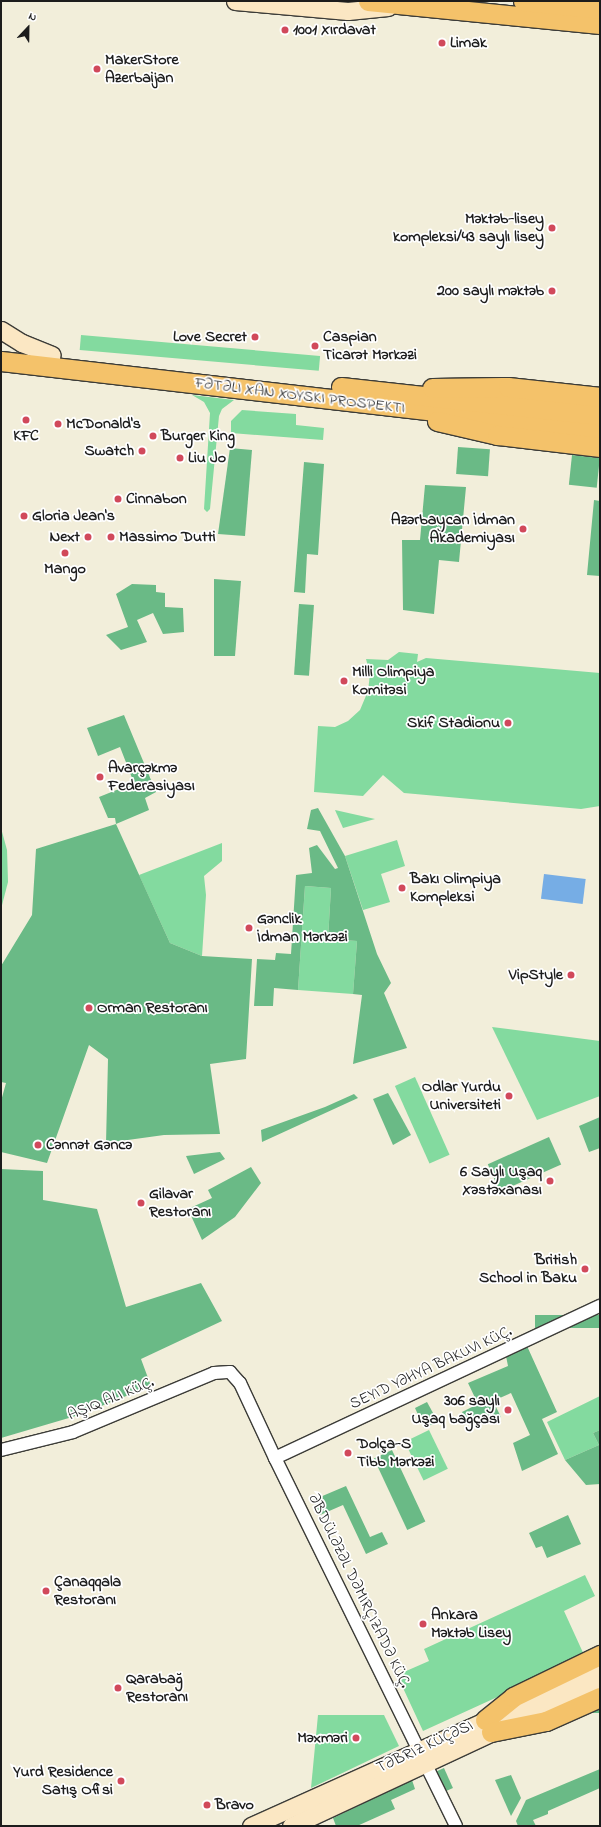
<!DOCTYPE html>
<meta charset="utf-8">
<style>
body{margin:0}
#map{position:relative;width:601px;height:1827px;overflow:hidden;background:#f2eeda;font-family:"Indie Flower",sans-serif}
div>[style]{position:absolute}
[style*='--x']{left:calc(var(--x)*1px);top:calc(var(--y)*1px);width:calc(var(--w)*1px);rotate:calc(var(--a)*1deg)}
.green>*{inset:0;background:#83da9f;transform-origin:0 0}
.forest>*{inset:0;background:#6aba86;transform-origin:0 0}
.water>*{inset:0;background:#76ade5;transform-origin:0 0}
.roads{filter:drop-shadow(1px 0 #3c3c38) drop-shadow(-1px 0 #3c3c38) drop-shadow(0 1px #3c3c38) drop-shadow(0 -1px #3c3c38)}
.minor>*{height:12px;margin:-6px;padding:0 6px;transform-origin:6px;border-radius:6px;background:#fff}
.secondary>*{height:17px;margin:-8.5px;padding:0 8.5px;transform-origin:8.5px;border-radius:8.5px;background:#fbe7c3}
.primary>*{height:19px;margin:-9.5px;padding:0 9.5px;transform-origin:9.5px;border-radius:9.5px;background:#f4c26a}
.dots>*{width:11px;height:11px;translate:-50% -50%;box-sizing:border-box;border:2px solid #fff;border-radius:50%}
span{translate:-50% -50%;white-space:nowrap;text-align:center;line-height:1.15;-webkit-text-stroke:3.5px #fff;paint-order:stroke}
.poi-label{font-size:16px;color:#1c1c1c;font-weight:700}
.left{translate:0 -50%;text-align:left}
.right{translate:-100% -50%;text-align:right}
.street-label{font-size:16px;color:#1c1c1c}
.frame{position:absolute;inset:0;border:2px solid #1c1c1c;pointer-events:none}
.north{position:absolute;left:8px;top:8px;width:40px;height:40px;-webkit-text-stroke:3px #fff;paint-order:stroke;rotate:22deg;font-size:11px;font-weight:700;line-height:16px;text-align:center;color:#1c1c1c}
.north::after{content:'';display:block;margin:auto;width:14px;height:18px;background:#1c1c1c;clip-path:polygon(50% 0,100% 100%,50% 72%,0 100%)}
</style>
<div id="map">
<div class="green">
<i style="left:81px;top:335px;width:240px;height:15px;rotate:5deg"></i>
<i style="clip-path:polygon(192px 395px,234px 400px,222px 409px,219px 416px,210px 509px,207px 512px,204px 509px,210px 413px,204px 402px)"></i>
<i style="clip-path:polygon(242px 410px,296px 414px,296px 425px,324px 428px,323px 440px,231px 433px,231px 421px)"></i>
<i style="clip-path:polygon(399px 652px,418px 654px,417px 662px,426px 658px,600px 673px,600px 806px,581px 809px,404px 793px,383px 775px,363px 796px,314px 792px,318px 726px,335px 727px,348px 721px,360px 710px,368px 691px,370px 674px,366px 659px,388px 660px)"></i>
<i style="clip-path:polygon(335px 810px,375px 819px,343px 828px)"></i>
<i style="clip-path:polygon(1px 828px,7px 850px,8px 882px,1px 909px)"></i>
<i style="clip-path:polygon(397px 840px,405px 866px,381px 874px,390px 902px,363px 910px,345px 856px)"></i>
<i style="clip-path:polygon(222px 843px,222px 861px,204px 876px,206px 895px,202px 956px,170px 943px,139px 875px)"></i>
<i style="clip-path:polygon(305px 886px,331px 888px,328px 939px,357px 941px,353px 994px,298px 990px)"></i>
<i style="clip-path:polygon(492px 1027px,600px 1041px,600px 1096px,537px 1120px)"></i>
<i style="left:415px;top:1077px;width:85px;height:22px;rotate:66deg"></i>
<i style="clip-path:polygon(600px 1396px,600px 1430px,593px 1433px,599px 1445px,565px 1460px,547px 1422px)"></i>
<i style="left:429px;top:1430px;width:43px;height:27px;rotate:64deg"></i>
<i style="clip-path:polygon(585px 1575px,595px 1596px,564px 1611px,585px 1657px,423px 1731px,397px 1675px,429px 1661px,424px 1649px)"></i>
<i style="clip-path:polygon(318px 1715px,384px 1715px,399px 1746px,311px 1788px)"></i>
</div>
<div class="forest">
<i style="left:458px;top:447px;width:32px;height:27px;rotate:4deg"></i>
<i style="clip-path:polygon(230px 448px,252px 450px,245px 536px,218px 534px)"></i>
<i style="left:572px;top:455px;width:28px;height:30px;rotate:6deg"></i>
<i style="clip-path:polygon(304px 462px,324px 464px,318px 555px,307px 554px,305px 593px,294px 592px)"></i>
<i style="clip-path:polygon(425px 485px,466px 487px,459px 562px,439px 560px,434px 614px,403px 610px,402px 540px,420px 540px)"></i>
<i style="clip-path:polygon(594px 500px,600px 501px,600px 576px,587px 575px)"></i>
<i style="clip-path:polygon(214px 579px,241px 581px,235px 656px,214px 656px)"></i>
<i style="clip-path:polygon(132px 584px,156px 585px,156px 592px,165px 593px,165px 607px,183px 608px,184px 632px,163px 634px,153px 613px,137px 620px,147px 642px,121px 650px,106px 635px,128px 627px,116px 594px)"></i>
<i style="left:299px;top:604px;width:15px;height:71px;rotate:4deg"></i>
<i style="clip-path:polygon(124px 715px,156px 792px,145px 798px,149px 810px,116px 824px,170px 943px,202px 956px,252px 959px,246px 1059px,210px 1064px,220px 1134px,164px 1135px,106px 1143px,108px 1059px,89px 1045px,47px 1163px,1px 1152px,1px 1101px,6px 1083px,1px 1082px,1px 966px,32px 915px,36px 849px,116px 824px,115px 818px,108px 818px,99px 797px,134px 783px,120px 747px,98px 756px,87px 728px)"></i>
<i style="clip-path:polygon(318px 808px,345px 856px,377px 954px,391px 983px,384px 993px,407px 1048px,353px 1064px,362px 995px,353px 994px,357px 941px,328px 939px,331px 888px,305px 886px,298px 990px,274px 988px,273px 1006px,254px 1006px,257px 959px,275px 960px,276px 953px,291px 954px,296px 875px,312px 873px,309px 848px,317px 845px,335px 869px,338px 868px,320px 831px,307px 829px,311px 810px)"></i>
<i style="clip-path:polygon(388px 1093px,411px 1135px,393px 1145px,373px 1099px)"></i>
<i style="clip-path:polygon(354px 1094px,358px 1098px,262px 1142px,261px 1130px,325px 1107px)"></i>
<i style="clip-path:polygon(600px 1117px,600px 1148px,589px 1152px,579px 1126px)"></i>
<i style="left:549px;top:1137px;width:30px;height:67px;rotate:66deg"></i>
<i style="clip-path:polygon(220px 1152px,225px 1159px,194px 1174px,186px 1156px)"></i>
<i style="clip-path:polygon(251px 1167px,261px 1183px,235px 1217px,202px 1240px,188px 1209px,212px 1198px,208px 1190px)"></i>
<i style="clip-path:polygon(1px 1169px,43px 1171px,43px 1200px,97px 1209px,126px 1307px,201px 1283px,222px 1321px,141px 1359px,151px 1386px,79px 1415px,1px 1438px)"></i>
<i style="left:600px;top:1315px;width:13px;height:65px;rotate:90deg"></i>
<i style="clip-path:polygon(527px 1346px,557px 1412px,542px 1419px,558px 1454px,522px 1471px,513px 1443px,530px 1435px,511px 1393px,493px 1401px,501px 1417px,488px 1423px,484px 1413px,467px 1421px,462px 1412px,478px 1404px,468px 1383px,508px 1366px,506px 1356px)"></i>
<i style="clip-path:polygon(427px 1402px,438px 1422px,424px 1428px,415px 1408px)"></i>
<i style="clip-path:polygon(600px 1430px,600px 1484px,586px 1485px,565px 1460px,599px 1445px,593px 1433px)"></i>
<i style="left:392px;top:1450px;width:79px;height:20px;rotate:65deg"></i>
<i style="clip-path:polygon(346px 1486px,370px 1537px,382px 1532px,388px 1544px,366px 1554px,343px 1505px,320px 1515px,313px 1500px)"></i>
<i style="clip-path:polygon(568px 1515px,581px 1544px,547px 1558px,542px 1546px,536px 1548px,529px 1533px)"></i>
<i style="left:600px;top:1705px;width:8px;height:83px;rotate:90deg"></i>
<i style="left:444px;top:1768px;width:22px;height:8px;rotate:66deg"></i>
<i style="clip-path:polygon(600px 1769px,600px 1788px,548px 1811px,548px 1814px,533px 1820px,536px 1826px,518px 1826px,516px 1821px,526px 1800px)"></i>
<i style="clip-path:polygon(511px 1775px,521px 1798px,511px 1816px,495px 1780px)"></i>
<i style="clip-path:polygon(412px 1780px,415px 1789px,391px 1800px,395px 1809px,357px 1826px,336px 1826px,333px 1818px)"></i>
</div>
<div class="water">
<i style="left:544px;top:874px;width:42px;height:25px;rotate:7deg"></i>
</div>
<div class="roads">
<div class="minor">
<i style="--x:1;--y:1450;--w:74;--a:-14"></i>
<i style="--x:73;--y:1432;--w:153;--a:-22.7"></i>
<i style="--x:214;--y:1373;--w:16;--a:-4"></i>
<i style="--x:230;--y:1372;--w:15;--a:48"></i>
<i style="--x:240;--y:1383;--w:83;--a:65"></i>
<i style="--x:275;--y:1458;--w:410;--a:63.8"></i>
<i style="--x:275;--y:1458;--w:359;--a:-25.1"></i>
</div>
<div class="secondary">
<i style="--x:235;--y:1;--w:113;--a:5.1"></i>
<i style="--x:348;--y:11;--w:40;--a:-5.7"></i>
<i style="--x:1;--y:330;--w:25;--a:32"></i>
<i style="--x:22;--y:343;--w:32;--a:22"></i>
<i style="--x:251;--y:1826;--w:383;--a:-24.2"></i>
<i style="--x:291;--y:1826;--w:341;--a:-25"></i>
</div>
<div class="primary">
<i style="--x:368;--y:1;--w:233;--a:5.7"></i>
<i style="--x:523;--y:1;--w:77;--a:5.9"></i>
<i style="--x:1;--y:361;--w:603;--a:6.57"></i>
<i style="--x:341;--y:387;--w:261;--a:6.2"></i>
<i style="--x:432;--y:388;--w:76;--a:-0.8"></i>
<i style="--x:508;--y:387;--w:93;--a:6.2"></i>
<i style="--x:437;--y:421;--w:62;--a:13.1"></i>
<i style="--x:497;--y:435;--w:104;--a:6.6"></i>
<i style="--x:485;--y:1720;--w:36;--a:-39"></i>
<i style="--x:513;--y:1697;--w:97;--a:-25.8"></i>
<i style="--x:491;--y:1732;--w:56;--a:-11.3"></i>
<i style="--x:546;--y:1721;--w:59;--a:-24"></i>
</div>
</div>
<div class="dots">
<i style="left:285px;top:30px;background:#d1495b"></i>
<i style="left:442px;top:43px;background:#d1495b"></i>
<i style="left:97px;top:69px;background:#d1495b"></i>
<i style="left:552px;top:228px;background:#d1495b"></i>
<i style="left:552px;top:291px;background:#d1495b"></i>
<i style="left:255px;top:337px;background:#d1495b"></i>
<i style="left:315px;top:346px;background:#d1495b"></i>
<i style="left:26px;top:420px;background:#d1495b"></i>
<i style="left:58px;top:424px;background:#d1495b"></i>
<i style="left:153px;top:436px;background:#d1495b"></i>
<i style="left:142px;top:451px;background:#d1495b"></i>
<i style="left:180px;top:458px;background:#d1495b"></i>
<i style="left:118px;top:499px;background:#d1495b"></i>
<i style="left:24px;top:516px;background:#d1495b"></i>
<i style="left:523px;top:529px;background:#d1495b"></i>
<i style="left:88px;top:537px;background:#d1495b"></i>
<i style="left:111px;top:537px;background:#d1495b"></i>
<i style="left:65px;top:553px;background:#d1495b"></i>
<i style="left:344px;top:681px;background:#d1495b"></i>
<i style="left:508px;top:723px;background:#d1495b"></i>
<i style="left:100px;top:777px;background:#d1495b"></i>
<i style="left:402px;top:888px;background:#d1495b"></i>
<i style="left:249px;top:928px;background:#d1495b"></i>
<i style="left:571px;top:975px;background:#d1495b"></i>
<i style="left:89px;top:1008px;background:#d1495b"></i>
<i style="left:509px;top:1096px;background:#d1495b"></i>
<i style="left:38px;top:1145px;background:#d1495b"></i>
<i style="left:550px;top:1181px;background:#d1495b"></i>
<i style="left:141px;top:1203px;background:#d1495b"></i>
<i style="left:585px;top:1269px;background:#d1495b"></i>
<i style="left:508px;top:1410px;background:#d1495b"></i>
<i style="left:348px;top:1453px;background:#d1495b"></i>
<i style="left:46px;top:1591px;background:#d1495b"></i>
<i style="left:423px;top:1624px;background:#d1495b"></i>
<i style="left:118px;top:1688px;background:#d1495b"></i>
<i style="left:356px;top:1738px;background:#d1495b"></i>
<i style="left:121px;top:1781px;background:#d1495b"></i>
<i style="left:207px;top:1805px;background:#d1495b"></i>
</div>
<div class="poi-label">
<span class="left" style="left:293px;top:30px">1001 Xırdavat</span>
<span class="left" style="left:450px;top:43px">Limak</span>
<span class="left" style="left:105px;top:69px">MakerStore<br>Azerbaijan</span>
<span class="right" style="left:544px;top:228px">Məktəb-lisey<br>kompleksi/43 saylı lisey</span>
<span class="right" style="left:544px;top:291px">200 saylı məktəb</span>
<span class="right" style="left:247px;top:337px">Love Secret</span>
<span class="left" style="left:323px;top:346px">Caspian<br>Ticarət Mərkəzi</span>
<span class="left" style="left:66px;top:424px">McDonald's</span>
<span style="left:26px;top:436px">KFC</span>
<span class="left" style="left:161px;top:436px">Burger King</span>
<span class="right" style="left:134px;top:451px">Swatch</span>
<span class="left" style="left:188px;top:458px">Liu Jo</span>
<span class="left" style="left:126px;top:499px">Cinnabon</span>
<span class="left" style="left:32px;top:516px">Gloria Jean's</span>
<span class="right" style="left:515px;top:529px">Azərbaycan İdman<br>Akademiyası</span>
<span class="right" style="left:80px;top:537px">Next</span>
<span class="left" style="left:119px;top:537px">Massimo Dutti</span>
<span style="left:65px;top:569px">Mango</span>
<span class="left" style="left:352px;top:681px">Milli Olimpiya<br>Komitəsi</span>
<span class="right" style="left:500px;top:723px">Skif Stadionu</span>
<span class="left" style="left:108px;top:777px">Avarçəkmə<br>Federasiyası</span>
<span class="left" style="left:410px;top:888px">Bakı Olimpiya<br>Kompleksi</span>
<span class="left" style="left:257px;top:928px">Gənclik<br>İdman Mərkəzi</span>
<span class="right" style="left:563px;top:975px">VipStyle</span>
<span class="left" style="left:97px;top:1008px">Orman Restoranı</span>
<span class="right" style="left:501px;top:1096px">Odlar Yurdu<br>Universiteti</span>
<span class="left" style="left:46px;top:1145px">Cənnət Gəncə</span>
<span class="right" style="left:542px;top:1181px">6 Saylı Uşaq<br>Xəstəxanası</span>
<span class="left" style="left:149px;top:1203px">Gilavar<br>Restoranı</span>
<span class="right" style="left:577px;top:1269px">British<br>School in Baku</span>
<span class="right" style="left:500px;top:1410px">306 saylı<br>Uşaq bağçası</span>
<span class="left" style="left:357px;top:1453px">Dolça-S<br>Tibb Mərkəzi</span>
<span class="left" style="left:54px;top:1591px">Çanaqqala<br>Restoranı</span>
<span class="left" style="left:431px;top:1624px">Ankara<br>Məktəb Lisey</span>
<span class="left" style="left:126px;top:1688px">Qarabağ<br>Restoranı</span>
<span class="right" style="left:348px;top:1738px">Məxməri</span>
<span class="right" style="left:113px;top:1781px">Yurd Residence<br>Satış Ofisi</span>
<span class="left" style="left:215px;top:1805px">Bravo</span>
</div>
<div class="street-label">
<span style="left:300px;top:396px;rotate:7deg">FƏTƏLI XAN XOYSKI PROSPEKTI</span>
<span style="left:431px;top:1368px;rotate:-25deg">SEYID YƏHYA BAKUVI KÜÇ.</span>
<span style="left:111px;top:1399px;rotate:-22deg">AŞIQ ALI KÜÇ.</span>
<span style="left:359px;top:1591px;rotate:64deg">ƏBDÜLƏZƏL DƏMIRÇIZADƏ KÜÇ.</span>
<span style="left:425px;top:1747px;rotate:-25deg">TƏBRIZ KÜÇƏSI</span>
</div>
<div class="frame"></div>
<div class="north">N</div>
</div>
